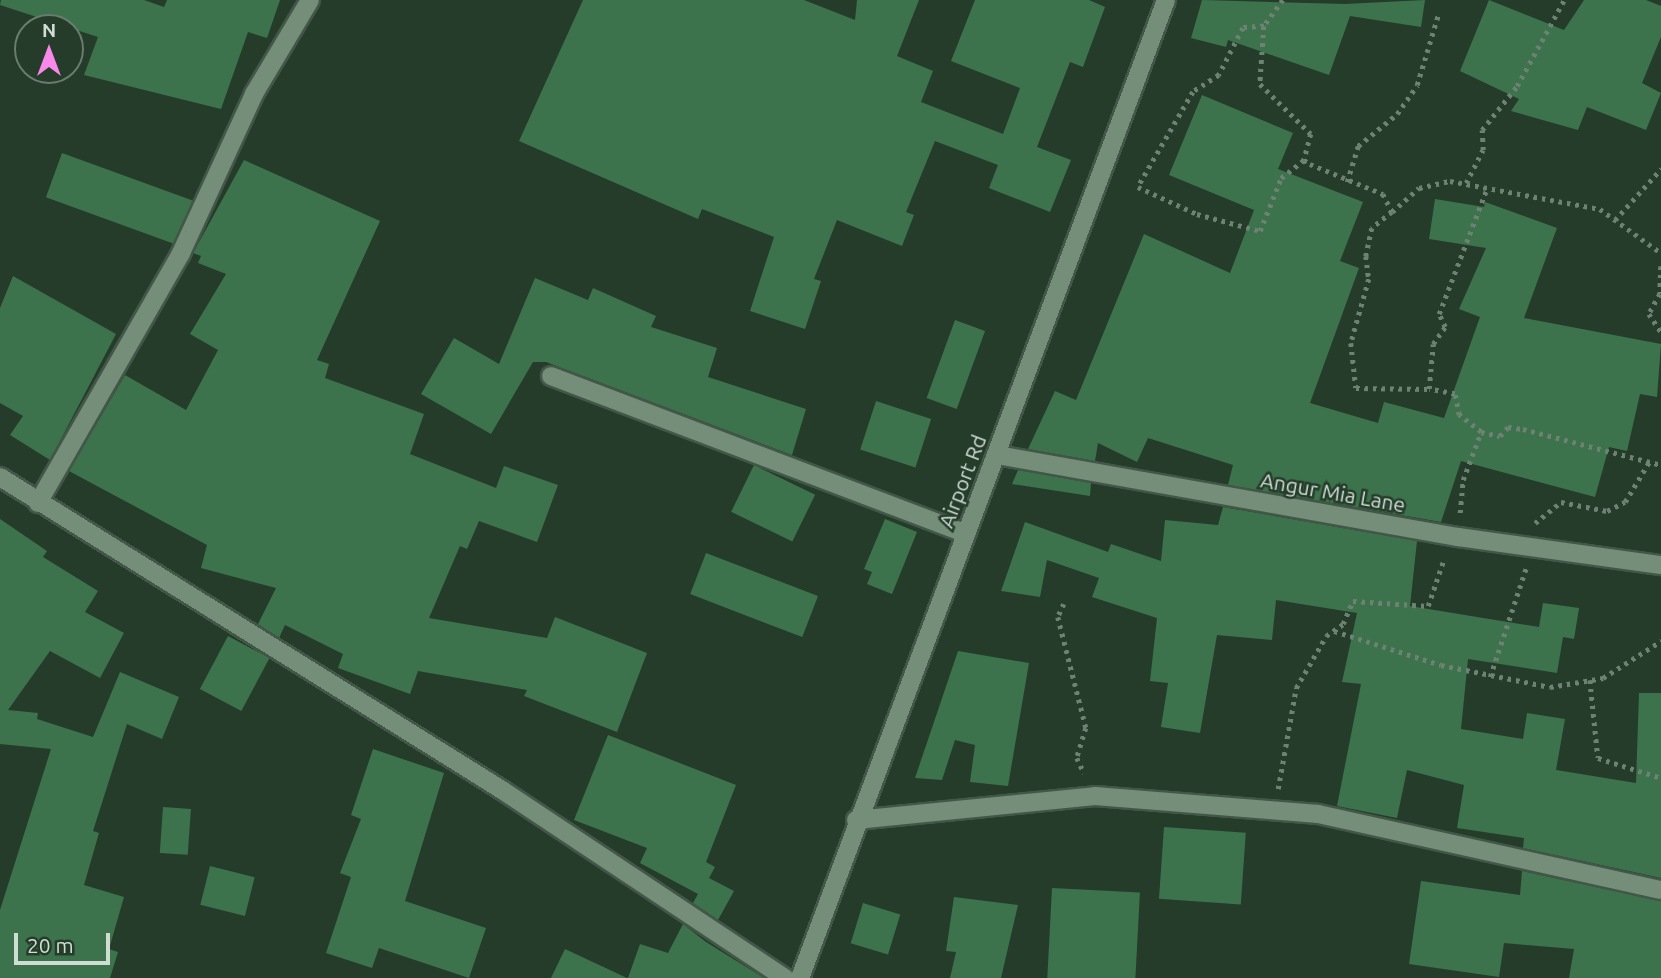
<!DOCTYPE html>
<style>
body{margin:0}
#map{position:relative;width:1661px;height:978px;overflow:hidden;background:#253c2b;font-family:Ubuntu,sans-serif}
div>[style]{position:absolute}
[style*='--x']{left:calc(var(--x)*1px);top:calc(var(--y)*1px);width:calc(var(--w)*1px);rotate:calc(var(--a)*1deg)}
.building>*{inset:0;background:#3c734c;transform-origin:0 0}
.path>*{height:4.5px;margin-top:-2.25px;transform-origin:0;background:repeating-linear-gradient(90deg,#6e8273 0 3.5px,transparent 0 8.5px)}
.roads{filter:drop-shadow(2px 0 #435748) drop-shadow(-2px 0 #435748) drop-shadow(0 2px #435748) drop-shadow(0 -2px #435748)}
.minor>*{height:18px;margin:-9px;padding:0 9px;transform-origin:9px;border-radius:9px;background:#748e7a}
.secondary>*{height:18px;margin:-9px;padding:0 9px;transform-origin:9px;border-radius:9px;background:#748e7a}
span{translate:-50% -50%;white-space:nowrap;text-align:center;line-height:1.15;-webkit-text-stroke:5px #253c2b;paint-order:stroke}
.street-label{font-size:21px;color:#cfddd2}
.north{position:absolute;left:14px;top:14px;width:70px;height:70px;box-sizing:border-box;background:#253c2b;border:2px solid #697c6e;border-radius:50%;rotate:0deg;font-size:19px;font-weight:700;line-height:28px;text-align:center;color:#cfddd2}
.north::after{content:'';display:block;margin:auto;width:24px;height:32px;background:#f888ea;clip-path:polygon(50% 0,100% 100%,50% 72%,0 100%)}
.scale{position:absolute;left:14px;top:933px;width:96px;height:32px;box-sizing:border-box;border:4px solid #cfddd2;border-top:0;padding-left:9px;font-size:21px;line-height:24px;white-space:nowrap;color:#cfddd2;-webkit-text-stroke:5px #253c2b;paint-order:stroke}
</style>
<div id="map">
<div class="building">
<i style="clip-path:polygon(1px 0,144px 0,164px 7px,167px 0,280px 0,267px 38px,248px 32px,221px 109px,84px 75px,98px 37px,0 5px)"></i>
<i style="clip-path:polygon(583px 0,804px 0,855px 20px,857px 0,919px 0,897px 56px,933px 71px,921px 102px,1003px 134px,1020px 88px,951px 61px,975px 0,1089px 0,1105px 7px,1083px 67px,1070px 62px,1037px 147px,1071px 160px,1050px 212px,989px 188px,998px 165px,935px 141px,906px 212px,914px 215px,902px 246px,837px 220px,814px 279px,821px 281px,805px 329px,750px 311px,774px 237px,702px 209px,698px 219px,519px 141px)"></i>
<i style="clip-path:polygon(1202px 0,1345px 4px,1425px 0,1421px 27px,1350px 16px,1329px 75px,1228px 40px,1226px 47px,1191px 38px)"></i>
<i style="clip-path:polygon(1489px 0,1564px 30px,1584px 0,1646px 0,1661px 6px,1661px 37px,1642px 83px,1661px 93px,1646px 130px,1587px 107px,1578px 130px,1511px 111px,1519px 99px,1460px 71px)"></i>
<i style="clip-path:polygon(1202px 95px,1293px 133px,1278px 169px,1363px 202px,1340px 261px,1359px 268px,1310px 403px,1378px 423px,1384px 402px,1444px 418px,1480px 317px,1459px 309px,1486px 248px,1429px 239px,1435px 199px,1484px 207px,1485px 202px,1557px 228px,1524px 318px,1661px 344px,1657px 397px,1640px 394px,1627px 451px,1609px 447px,1595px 497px,1461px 461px,1441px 522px,1228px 485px,1233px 465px,1148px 438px,1137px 462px,1098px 443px,1095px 461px,1028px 449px,1055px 391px,1076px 400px,1144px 234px,1230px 273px,1254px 210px,1169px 175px)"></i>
<i style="left:62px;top:153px;width:139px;height:47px;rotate:20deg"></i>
<i style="clip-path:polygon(244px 160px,380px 221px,317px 360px,329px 364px,325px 378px,424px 414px,410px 454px,496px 488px,504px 466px,558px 485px,537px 542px,479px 521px,467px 549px,460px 546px,429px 618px,547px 638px,555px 617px,647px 653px,617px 732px,524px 696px,527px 690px,418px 671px,410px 694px,338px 668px,343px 654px,285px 625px,279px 638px,258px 624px,276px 588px,201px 568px,207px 545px,69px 471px,125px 375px,186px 410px,218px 350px,190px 334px,226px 274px,198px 263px,201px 256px,193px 253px)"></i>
<i style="clip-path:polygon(13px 276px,116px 334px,50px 460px,10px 435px,23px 416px,0 403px,0 308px)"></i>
<i style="clip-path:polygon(535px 278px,588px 300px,593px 288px,656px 316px,651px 327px,717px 348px,708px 377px,806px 409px,792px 455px,546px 362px,533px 362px,491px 434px,421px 394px,454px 338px,499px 364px)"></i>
<i style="left:955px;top:320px;width:32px;height:83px;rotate:20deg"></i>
<i style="left:876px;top:401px;width:58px;height:51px;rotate:18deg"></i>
<i style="left:754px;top:465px;width:68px;height:52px;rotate:26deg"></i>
<i style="clip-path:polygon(1018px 470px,1091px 483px,1090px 496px,1012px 484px)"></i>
<i style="clip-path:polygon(1223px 507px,1417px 541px,1410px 606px,1539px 627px,1543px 603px,1579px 608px,1574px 639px,1563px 637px,1557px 673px,1468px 659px,1461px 729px,1523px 739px,1527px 713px,1565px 719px,1556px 770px,1636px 783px,1639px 693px,1661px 693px,1661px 878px,1523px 848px,1524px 838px,1457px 828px,1464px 785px,1407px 770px,1397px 818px,1337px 806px,1361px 684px,1342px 682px,1357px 613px,1276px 600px,1272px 640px,1217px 635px,1200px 733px,1161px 727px,1168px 683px,1150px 681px,1157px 618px,1092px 597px,1099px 578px,1047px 560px,1040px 597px,1001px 591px,1025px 522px,1108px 552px,1111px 544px,1161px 561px,1165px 520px,1218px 525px)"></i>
<i style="clip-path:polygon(0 519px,47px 551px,43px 557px,98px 591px,85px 612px,124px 633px,100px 678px,50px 651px,8px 710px,38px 713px,37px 719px,93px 737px,120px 672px,179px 697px,162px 739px,127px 724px,93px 831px,99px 833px,84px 885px,124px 897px,109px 949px,118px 952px,110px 978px,0 978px,0 910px,51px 749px,0 744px)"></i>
<i style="clip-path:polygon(885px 519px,917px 532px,892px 594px,867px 584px,872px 572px,864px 569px)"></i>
<i style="left:706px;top:553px;width:120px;height:44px;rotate:21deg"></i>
<i style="left:228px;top:636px;width:47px;height:60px;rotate:28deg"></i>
<i style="clip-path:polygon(958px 651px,1029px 663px,1008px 786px,970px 782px,975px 745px,955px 740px,942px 780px,915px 778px)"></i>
<i style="clip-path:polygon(608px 735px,736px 785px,706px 862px,715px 867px,709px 878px,734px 891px,718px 920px,693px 903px,698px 894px,640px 863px,647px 848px,574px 820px)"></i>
<i style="clip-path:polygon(373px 749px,444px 773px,405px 901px,486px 928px,469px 978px,379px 948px,372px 968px,326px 953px,351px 877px,340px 873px,361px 819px,351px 815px)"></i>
<i style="left:163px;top:807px;width:28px;height:46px;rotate:4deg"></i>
<i style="left:1164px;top:827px;width:82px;height:72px;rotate:4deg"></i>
<i style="left:210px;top:866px;width:46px;height:40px;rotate:14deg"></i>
<i style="clip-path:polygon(1522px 871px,1661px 901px,1661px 978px,1569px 978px,1574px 949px,1504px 943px,1499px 977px,1409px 964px,1421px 881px,1520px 895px)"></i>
<i style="left:1052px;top:888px;width:88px;height:90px;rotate:3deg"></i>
<i style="clip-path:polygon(954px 897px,1018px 905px,1001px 978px,950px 978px,956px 952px,946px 951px)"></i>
<i style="left:863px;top:903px;width:39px;height:42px;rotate:17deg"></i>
<i style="clip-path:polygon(683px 924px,706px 942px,764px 978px,628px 978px,640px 944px,668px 953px)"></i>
<i style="clip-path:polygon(565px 949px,627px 978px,551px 978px)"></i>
</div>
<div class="path">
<i style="--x:1283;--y:0;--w:32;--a:126"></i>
<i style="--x:1264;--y:26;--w:58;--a:93.9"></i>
<i style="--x:1260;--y:84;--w:71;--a:44.4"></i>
<i style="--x:1311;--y:134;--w:27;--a:105"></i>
<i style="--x:1304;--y:160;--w:7;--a:34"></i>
<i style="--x:1310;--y:164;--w:79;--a:22.3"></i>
<i style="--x:1383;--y:194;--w:20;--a:63"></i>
<i style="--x:1392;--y:212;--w:36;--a:-42"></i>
<i style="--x:1419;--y:188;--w:32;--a:-13"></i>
<i style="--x:1450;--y:181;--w:153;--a:10.6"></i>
<i style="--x:1600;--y:209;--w:75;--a:35.8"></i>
<i style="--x:1264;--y:26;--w:21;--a:175"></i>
<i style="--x:1243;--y:28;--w:53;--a:117.1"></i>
<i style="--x:1219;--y:75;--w:31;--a:147"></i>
<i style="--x:1193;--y:92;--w:110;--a:120.1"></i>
<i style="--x:1138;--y:187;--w:65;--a:24.6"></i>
<i style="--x:1197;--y:214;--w:65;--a:15.1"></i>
<i style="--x:1260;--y:231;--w:57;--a:-68.4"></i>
<i style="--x:1281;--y:178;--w:29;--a:-38"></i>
<i style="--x:1347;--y:182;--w:38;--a:-73"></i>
<i style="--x:1358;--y:146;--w:50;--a:-39.4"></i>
<i style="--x:1397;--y:114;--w:35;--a:-55"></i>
<i style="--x:1417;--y:85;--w:76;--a:-73.2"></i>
<i style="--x:1466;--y:183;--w:37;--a:-63"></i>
<i style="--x:1483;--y:150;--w:20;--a:-93"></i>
<i style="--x:1482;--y:130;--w:56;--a:-51.5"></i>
<i style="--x:1517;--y:86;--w:98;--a:-61.3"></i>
<i style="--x:1392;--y:212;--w:26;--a:141"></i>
<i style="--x:1372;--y:228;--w:29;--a:102"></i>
<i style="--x:1366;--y:256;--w:23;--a:83"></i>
<i style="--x:1369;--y:279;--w:66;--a:105.7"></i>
<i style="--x:1351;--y:343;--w:45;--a:83.7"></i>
<i style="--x:1356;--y:388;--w:73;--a:0.8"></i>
<i style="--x:1615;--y:220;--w:69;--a:-48"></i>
<i style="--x:1661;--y:266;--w:28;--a:92"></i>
<i style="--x:1660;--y:294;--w:23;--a:119"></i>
<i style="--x:1649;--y:314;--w:22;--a:56"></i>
<i style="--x:1481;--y:432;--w:19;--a:12"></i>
<i style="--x:1500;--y:436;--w:12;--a:-48"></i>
<i style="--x:1508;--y:427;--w:15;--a:8"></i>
<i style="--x:1523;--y:429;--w:143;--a:14.6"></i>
<i style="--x:1460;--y:513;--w:33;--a:-85"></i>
<i style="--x:1463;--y:480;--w:51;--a:-69.4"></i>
<i style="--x:1481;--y:432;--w:28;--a:-142"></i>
<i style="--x:1459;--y:415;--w:21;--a:-101"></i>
<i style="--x:1455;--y:394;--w:26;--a:-169"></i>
<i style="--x:1429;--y:389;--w:45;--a:-84.9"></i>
<i style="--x:1433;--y:344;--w:21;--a:-55"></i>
<i style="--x:1445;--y:327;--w:14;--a:-115"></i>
<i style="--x:1439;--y:314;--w:135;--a:-69.1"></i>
<i style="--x:1535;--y:523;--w:33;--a:-39"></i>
<i style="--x:1561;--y:502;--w:47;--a:11.1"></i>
<i style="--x:1607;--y:511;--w:20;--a:-27"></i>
<i style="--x:1625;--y:502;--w:47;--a:-59"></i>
<i style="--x:1064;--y:604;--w:14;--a:115"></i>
<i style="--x:1058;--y:617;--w:114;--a:75.8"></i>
<i style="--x:1086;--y:728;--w:31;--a:107"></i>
<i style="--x:1077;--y:758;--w:17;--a:65"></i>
<i style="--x:1334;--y:631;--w:112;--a:17.6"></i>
<i style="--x:1441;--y:665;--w:111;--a:11.4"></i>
<i style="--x:1550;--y:687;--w:54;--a:-9.6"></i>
<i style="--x:1603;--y:678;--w:69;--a:-32.5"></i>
<i style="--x:1490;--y:677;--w:115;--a:-71.7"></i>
<i style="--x:1590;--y:680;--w:78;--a:84.1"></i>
<i style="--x:1598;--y:758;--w:66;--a:17.6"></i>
<i style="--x:1278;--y:789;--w:103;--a:-79.9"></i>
<i style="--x:1296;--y:688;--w:60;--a:-60"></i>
<i style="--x:1326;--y:636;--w:21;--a:-35"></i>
<i style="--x:1343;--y:624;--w:25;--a:-67"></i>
<i style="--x:1353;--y:601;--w:75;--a:3.8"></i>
<i style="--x:1428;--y:606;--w:50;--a:-71.2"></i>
</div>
<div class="roads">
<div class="minor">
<i style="--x:551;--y:376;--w:444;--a:20.8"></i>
<i style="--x:997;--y:455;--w:468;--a:10.1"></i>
<i style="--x:1458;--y:537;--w:205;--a:7.9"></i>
<i style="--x:0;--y:477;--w:592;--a:31.94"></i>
<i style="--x:502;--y:790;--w:340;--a:33.6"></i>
<i style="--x:38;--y:503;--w:288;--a:-60.2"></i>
<i style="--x:181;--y:253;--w:175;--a:-65.3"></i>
<i style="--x:254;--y:94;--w:109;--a:-59.2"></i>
<i style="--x:856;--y:820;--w:240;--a:-5.7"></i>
<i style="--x:1095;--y:796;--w:224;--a:4.6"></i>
<i style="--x:1318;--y:814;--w:351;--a:12.5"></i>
</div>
<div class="secondary">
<i style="--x:800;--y:978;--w:1044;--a:-69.48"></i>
</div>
</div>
<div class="street-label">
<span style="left:962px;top:481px;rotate:-69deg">Airport Rd</span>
<span style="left:1333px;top:492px;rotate:10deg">Angur Mia Lane</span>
</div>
<div class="north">N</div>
<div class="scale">20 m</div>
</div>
